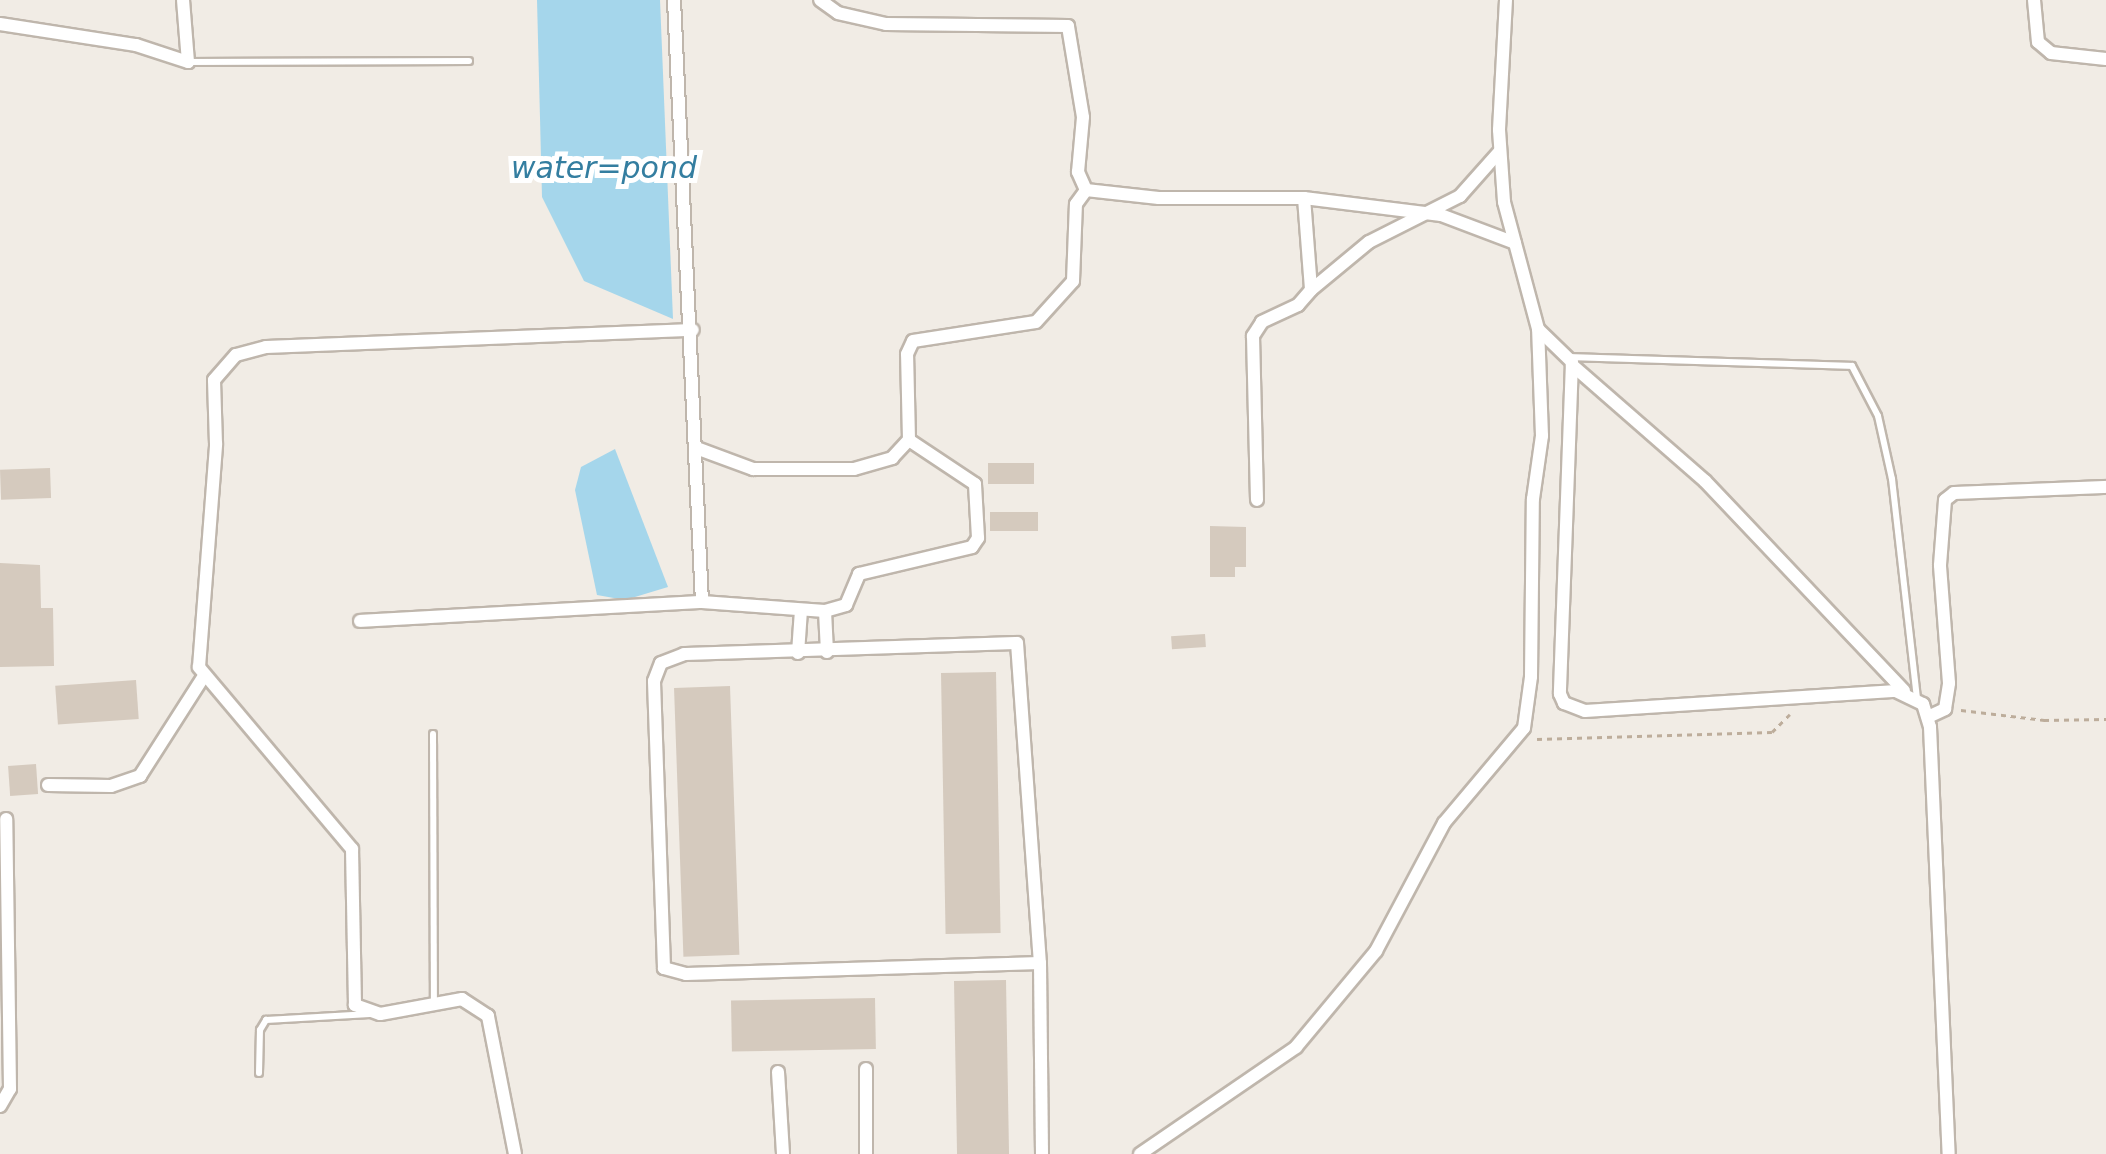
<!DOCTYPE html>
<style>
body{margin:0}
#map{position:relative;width:2106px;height:1154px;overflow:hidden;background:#f1ece5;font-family:"DejaVu Sans",sans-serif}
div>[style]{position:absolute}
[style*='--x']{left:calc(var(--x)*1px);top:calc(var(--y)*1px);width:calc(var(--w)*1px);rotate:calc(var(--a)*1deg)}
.water>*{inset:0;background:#a5d6eb}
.building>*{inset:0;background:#d5cabe;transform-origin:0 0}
.path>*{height:2.5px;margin-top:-1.25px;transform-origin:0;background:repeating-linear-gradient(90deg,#bdad9b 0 5px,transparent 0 10px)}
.roads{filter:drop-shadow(2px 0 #bfb6ac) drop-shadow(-2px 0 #bfb6ac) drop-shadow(0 2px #bfb6ac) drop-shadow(0 -2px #bfb6ac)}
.service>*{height:6px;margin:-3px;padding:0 3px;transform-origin:3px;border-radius:3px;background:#fff}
.minor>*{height:12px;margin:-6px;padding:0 6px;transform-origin:6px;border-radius:6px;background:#fff}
span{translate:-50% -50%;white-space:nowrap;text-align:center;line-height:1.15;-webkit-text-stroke:10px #fff;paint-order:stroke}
.water-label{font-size:30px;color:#347ea0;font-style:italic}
</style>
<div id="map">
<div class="water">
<i style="clip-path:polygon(537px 0,660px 0,673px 319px,584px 281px,542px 197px)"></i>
<i style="clip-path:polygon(615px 449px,668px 587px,625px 600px,597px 595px,575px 490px,581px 467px)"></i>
</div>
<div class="building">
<i style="left:988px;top:463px;width:46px;height:21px"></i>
<i style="left:50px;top:468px;width:30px;height:50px;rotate:88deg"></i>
<i style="left:1038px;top:512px;width:19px;height:48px;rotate:90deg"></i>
<i style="clip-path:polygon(1210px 526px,1246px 527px,1246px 567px,1235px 567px,1235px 577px,1210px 577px)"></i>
<i style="clip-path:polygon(0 563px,40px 565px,41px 608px,53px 608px,54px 666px,0 667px)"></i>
<i style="left:1205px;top:634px;width:13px;height:34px;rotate:86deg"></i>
<i style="left:996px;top:672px;width:261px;height:55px;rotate:89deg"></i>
<i style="left:136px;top:680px;width:39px;height:81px;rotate:86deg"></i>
<i style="left:730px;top:686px;width:269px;height:56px;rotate:88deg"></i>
<i style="left:36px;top:764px;width:30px;height:28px;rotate:86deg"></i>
<i style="left:1006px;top:980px;width:174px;height:52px;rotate:89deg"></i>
<i style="left:875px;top:998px;width:51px;height:144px;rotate:89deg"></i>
</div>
<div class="path">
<i style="--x:1961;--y:710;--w:84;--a:6.9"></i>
<i style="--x:2044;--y:720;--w:62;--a:-0.9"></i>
<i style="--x:1537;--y:739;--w:235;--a:-1.7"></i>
<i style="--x:1772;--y:732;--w:25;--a:-45"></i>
</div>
<div class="roads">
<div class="service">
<i style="--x:189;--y:62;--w:280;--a:-0.2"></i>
<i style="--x:1571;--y:357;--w:281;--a:1.8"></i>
<i style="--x:1852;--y:366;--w:56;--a:62.5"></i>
<i style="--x:1878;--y:416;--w:65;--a:77.5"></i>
<i style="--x:1892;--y:479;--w:220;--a:83.5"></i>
<i style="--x:433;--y:734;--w:266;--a:89.8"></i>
<i style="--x:259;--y:1073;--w:43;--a:-88.7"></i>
<i style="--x:260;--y:1030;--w:12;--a:-59"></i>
<i style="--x:266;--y:1020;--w:104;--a:-3.3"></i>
</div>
<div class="minor">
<i style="--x:674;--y:0;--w:603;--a:87.34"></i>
<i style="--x:702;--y:602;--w:123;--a:4.2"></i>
<i style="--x:825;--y:611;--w:22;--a:-16"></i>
<i style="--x:846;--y:605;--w:34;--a:-67"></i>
<i style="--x:859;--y:574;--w:116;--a:-13.4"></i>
<i style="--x:972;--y:547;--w:11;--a:-56"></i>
<i style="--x:978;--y:538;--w:54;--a:-93.2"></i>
<i style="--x:975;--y:484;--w:79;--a:-146.3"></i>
<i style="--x:1506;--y:0;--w:130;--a:93.1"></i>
<i style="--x:1499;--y:130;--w:72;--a:86"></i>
<i style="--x:1504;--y:202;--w:131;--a:75"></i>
<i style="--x:1538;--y:329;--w:47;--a:44.1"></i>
<i style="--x:1572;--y:362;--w:332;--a:92.1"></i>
<i style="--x:1560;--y:694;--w:10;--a:66"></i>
<i style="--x:1564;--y:703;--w:22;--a:21"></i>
<i style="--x:1585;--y:711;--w:312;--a:-3.7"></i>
<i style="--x:1896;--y:691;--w:30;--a:26"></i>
<i style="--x:1923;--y:704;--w:24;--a:73"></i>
<i style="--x:1930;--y:727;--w:427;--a:87.5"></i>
<i style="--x:2034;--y:0;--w:42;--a:84.6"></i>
<i style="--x:2038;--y:42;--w:17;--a:40"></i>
<i style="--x:2051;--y:53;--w:55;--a:6.2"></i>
<i style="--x:0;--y:24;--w:138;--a:8.8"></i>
<i style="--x:136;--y:45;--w:55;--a:18.1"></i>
<i style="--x:188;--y:62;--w:62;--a:-94.6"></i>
<i style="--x:1086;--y:190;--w:73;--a:6.3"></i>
<i style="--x:1159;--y:198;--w:145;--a:0"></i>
<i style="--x:1304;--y:198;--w:92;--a:85.6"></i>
<i style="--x:1311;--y:290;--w:20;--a:131"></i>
<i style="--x:1298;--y:305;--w:40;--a:155"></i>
<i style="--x:1262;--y:322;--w:17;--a:123"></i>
<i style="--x:1253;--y:336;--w:164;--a:88.6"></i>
<i style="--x:1304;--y:198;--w:138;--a:7.1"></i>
<i style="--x:1441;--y:215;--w:79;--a:20.7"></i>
<i style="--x:1311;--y:290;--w:75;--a:-39.6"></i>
<i style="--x:1369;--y:242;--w:102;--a:-26.8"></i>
<i style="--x:1460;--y:196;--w:59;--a:-48.4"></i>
<i style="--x:1572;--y:365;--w:176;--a:41.1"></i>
<i style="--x:1705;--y:481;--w:289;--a:46.5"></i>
<i style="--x:699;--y:449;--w:58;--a:20.3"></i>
<i style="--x:753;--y:469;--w:101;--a:0"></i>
<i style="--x:854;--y:469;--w:40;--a:-16"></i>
<i style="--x:892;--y:458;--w:25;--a:-47"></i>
<i style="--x:909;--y:440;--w:86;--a:-91.3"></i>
<i style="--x:907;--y:354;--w:14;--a:-65"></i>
<i style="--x:913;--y:341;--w:124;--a:-8.8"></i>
<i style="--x:1036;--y:322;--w:55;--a:-47.9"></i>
<i style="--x:1073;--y:281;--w:77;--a:-87.8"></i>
<i style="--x:1076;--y:204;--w:17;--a:-54"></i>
<i style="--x:1086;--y:190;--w:20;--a:-114"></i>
<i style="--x:1078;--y:172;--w:55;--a:-84.8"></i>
<i style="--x:1083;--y:117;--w:92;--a:-99.4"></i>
<i style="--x:1068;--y:26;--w:182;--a:-179.4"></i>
<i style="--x:886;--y:24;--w:49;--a:-167.1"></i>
<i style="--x:838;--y:13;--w:22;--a:-144"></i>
<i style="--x:825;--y:611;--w:41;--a:87.2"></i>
<i style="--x:360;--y:621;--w:343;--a:-3.2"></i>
<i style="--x:798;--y:653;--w:39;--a:-86"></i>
<i style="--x:1928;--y:717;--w:19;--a:-25"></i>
<i style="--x:1945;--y:709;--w:26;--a:-81"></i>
<i style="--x:1949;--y:683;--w:118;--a:-94.4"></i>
<i style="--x:1940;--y:565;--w:65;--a:-85.6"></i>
<i style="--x:1945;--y:500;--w:11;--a:-38"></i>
<i style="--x:1954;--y:493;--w:152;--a:-2.3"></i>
<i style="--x:48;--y:785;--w:63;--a:0.9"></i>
<i style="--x:111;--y:786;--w:31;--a:-19"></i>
<i style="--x:140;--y:776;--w:119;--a:-57.4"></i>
<i style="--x:1040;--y:963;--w:354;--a:178.2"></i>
<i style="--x:686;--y:974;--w:23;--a:-165"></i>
<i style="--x:664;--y:968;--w:287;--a:-92"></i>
<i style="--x:654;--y:681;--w:19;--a:-69"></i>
<i style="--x:661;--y:663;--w:25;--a:-21"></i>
<i style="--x:684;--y:654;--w:333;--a:-1.9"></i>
<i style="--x:1017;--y:643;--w:321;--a:85.9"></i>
<i style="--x:1040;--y:963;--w:191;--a:89.4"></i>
<i style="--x:866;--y:1069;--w:85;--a:90"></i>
<i style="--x:778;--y:1072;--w:82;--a:86.5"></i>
<i style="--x:0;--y:1106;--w:20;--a:-60"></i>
<i style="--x:10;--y:1089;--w:270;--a:-90.8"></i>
<i style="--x:515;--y:1154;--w:141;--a:-101.1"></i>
<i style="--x:488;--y:1016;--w:31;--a:-147"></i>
<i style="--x:462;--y:999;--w:83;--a:169.6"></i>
<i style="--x:380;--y:1014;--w:27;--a:-160"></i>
<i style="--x:355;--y:1005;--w:156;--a:-91.1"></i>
<i style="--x:352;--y:849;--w:238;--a:-130.1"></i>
<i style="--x:199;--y:667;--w:224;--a:-85.6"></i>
<i style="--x:216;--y:444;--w:64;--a:-91.8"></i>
<i style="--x:214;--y:380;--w:33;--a:-49"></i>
<i style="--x:236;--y:355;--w:31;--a:-15"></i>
<i style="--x:266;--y:347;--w:427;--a:-2.3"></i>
<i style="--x:1140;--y:1154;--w:189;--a:-34.4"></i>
<i style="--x:1296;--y:1047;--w:125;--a:-50.2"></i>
<i style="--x:1376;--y:951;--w:145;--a:-62"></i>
<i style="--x:1444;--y:823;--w:124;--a:-49.9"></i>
<i style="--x:1524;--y:728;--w:51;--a:-82.2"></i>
<i style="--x:1531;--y:677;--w:178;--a:-89.4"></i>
<i style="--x:1533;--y:499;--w:64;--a:-81.9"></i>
<i style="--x:1542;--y:436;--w:107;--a:-92.1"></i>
</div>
</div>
<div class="water-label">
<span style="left:604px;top:168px">water=pond</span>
</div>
</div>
